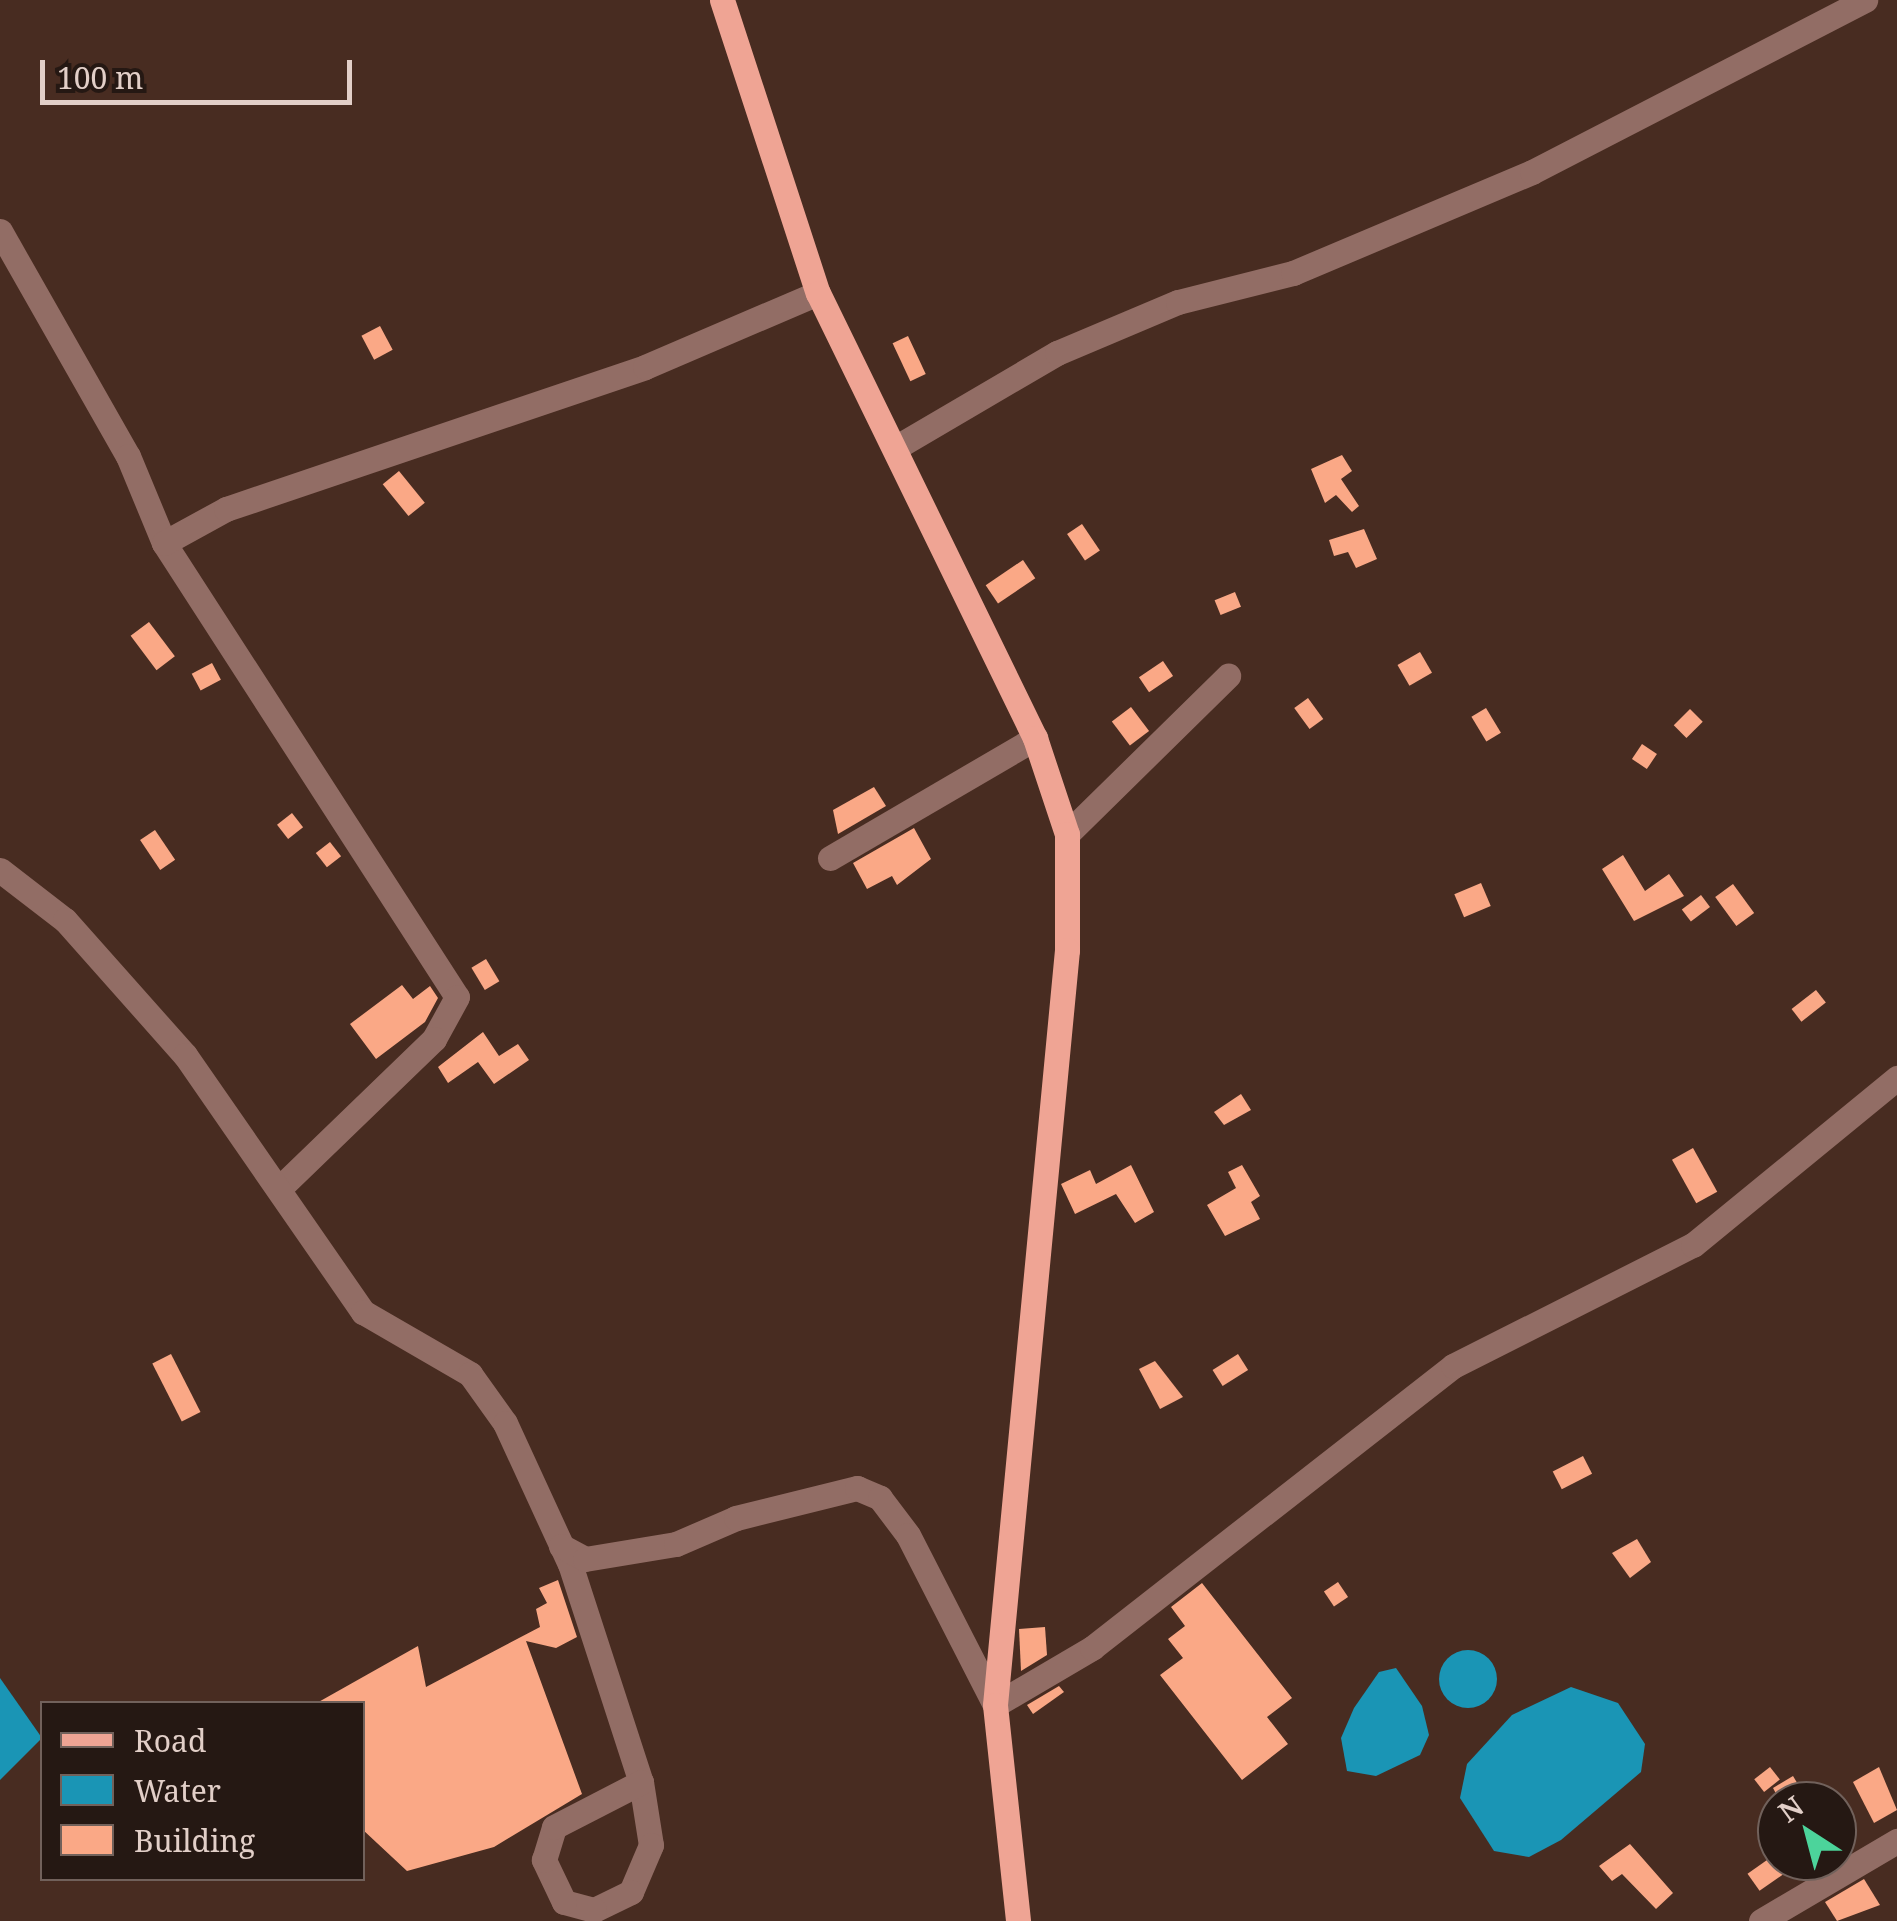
<!DOCTYPE html>
<style>
body{margin:0}
#map{position:relative;width:1897px;height:1921px;overflow:hidden;background:#482c21;font-family:"Noto Serif",serif}
div>[style]{position:absolute}
[style*='--x']{left:calc(var(--x)*1px);top:calc(var(--y)*1px);width:calc(var(--w)*1px);rotate:calc(var(--a)*1deg)}
.water>*{inset:0;background:#1a95b5}
.round{border-radius:50%}
.building>*{inset:0;background:#faa886;transform-origin:0 0}
.minor>*{height:25px;margin:-12.5px;padding:0 12.5px;transform-origin:12.5px;border-radius:12.5px;background:#926d65}
.major>*{height:25px;margin:-12.5px;padding:0 12.5px;transform-origin:12.5px;border-radius:12.5px;background:#efa494}
span{translate:-50% -50%;white-space:nowrap;text-align:center;line-height:1.15;-webkit-text-stroke:10px #251813;paint-order:stroke}
.legend{position:absolute;left:40px;top:1701px;width:325px;height:180px;box-sizing:border-box;background:#251813;border:2px solid #71615b;margin:0;padding:12px 18px;list-style:none;font-size:30px;color:#e2cfc8}
.legend li{display:flex;align-items:center;gap:20px;height:50px}
.legend b{width:50px;border:2px solid #71615b}
.north{position:absolute;left:1757px;top:1781px;width:100px;height:100px;box-sizing:border-box;background:#251813;border:2px solid #71615b;border-radius:50%;rotate:324deg;font-size:28px;font-weight:700;line-height:40px;text-align:center;color:#e2cfc8}
.north::after{content:'';display:block;margin:auto;width:35px;height:45px;background:#4cd49b;clip-path:polygon(50% 0,100% 100%,50% 72%,0 100%)}
.scale{position:absolute;left:40px;top:60px;width:312px;height:45px;box-sizing:border-box;border:5px solid #e2cfc8;border-top:0;padding-left:12px;font-size:30px;line-height:35px;white-space:nowrap;color:#e2cfc8;-webkit-text-stroke:8px #251813;paint-order:stroke}
</style>
<div id="map">
<div class="water">
<i class="round" style="left:1439px;top:1650px;width:58px;height:58px"></i>
<i style="clip-path:polygon(1396px 1668px,1422px 1706px,1429px 1735px,1420px 1755px,1376px 1776px,1347px 1771px,1341px 1738px,1354px 1708px,1379px 1672px)"></i>
<i style="clip-path:polygon(0 1678px,42px 1738px,0 1780px)"></i>
<i style="clip-path:polygon(1571px 1687px,1618px 1703px,1645px 1744px,1641px 1772px,1561px 1840px,1529px 1857px,1494px 1851px,1460px 1798px,1467px 1764px,1512px 1715px)"></i>
</div>
<div class="building">
<i style="left:380px;top:326px;width:27px;height:21px;rotate:62deg"></i>
<i style="left:908px;top:336px;width:42px;height:17px;rotate:65deg"></i>
<i style="clip-path:polygon(1342px 455px,1352px 471px,1341px 479px,1359px 506px,1352px 512px,1336px 495px,1325px 503px,1311px 469px)"></i>
<i style="left:399px;top:471px;width:41px;height:21px;rotate:51deg"></i>
<i style="left:1082px;top:524px;width:32px;height:18px;rotate:56deg"></i>
<i style="clip-path:polygon(1364px 529px,1377px 559px,1356px 568px,1348px 552px,1334px 556px,1329px 540px)"></i>
<i style="left:1023px;top:560px;width:22px;height:45px;rotate:56deg"></i>
<i style="left:1235px;top:592px;width:16px;height:22px;rotate:68deg"></i>
<i style="left:149px;top:622px;width:43px;height:23px;rotate:53deg"></i>
<i style="left:1420px;top:652px;width:24px;height:26px;rotate:60deg"></i>
<i style="left:1163px;top:661px;width:18px;height:29px;rotate:56deg"></i>
<i style="left:212px;top:663px;width:19px;height:23px;rotate:62deg"></i>
<i style="left:1308px;top:698px;width:26px;height:17px;rotate:54deg"></i>
<i style="left:1131px;top:707px;width:30px;height:24px;rotate:53deg"></i>
<i style="left:1486px;top:708px;width:29px;height:17px;rotate:59deg"></i>
<i style="left:1690px;top:709px;width:18px;height:23px;rotate:45deg"></i>
<i style="left:1642px;top:744px;width:18px;height:18px;rotate:34deg"></i>
<i style="clip-path:polygon(874px 787px,886px 806px,838px 834px,833px 810px)"></i>
<i style="left:292px;top:813px;width:18px;height:19px;rotate:52deg"></i>
<i style="clip-path:polygon(914px 828px,931px 859px,897px 885px,892px 876px,867px 889px,853px 863px)"></i>
<i style="left:155px;top:830px;width:36px;height:18px;rotate:56deg"></i>
<i style="left:330px;top:842px;width:18px;height:18px;rotate:52deg"></i>
<i style="clip-path:polygon(1623px 855px,1645px 891px,1669px 874px,1684px 896px,1634px 921px,1602px 869px)"></i>
<i style="left:1481px;top:883px;width:25px;height:29px;rotate:67deg"></i>
<i style="left:1733px;top:884px;width:36px;height:22px;rotate:54deg"></i>
<i style="left:1701px;top:895px;width:15px;height:24px;rotate:53deg"></i>
<i style="left:486px;top:959px;width:26px;height:17px;rotate:59deg"></i>
<i style="clip-path:polygon(402px 985px,413px 999px,430px 986px,438px 998px,425px 1022px,376px 1059px,350px 1024px)"></i>
<i style="left:1816px;top:990px;width:16px;height:31px;rotate:52deg"></i>
<i style="clip-path:polygon(483px 1032px,499px 1056px,518px 1044px,529px 1060px,494px 1084px,478px 1062px,448px 1083px,438px 1067px)"></i>
<i style="clip-path:polygon(1241px 1094px,1251px 1110px,1224px 1125px,1214px 1112px)"></i>
<i style="left:1693px;top:1148px;width:50px;height:24px;rotate:61deg"></i>
<i style="clip-path:polygon(1131px 1165px,1154px 1212px,1135px 1223px,1116px 1194px,1075px 1214px,1061px 1184px,1090px 1170px,1096px 1184px)"></i>
<i style="clip-path:polygon(1242px 1165px,1260px 1196px,1251px 1202px,1260px 1219px,1225px 1236px,1207px 1205px,1236px 1188px,1228px 1172px)"></i>
<i style="left:171px;top:1354px;width:65px;height:21px;rotate:63deg"></i>
<i style="left:1238px;top:1354px;width:19px;height:30px;rotate:58deg"></i>
<i style="clip-path:polygon(1155px 1361px,1183px 1397px,1160px 1409px,1139px 1369px)"></i>
<i style="left:1583px;top:1456px;width:20px;height:34px;rotate:63deg"></i>
<i style="clip-path:polygon(1637px 1539px,1651px 1562px,1630px 1578px,1612px 1553px)"></i>
<i style="clip-path:polygon(558px 1580px,577px 1637px,556px 1648px,526px 1641px,582px 1794px,494px 1847px,407px 1871px,362px 1829px,362px 1704px,315px 1704px,418px 1646px,426px 1687px,540px 1627px,536px 1609px,547px 1603px,539px 1588px)"></i>
<i style="left:1338px;top:1582px;width:18px;height:17px;rotate:56deg"></i>
<i style="clip-path:polygon(1202px 1583px,1292px 1698px,1267px 1717px,1288px 1744px,1242px 1780px,1160px 1675px,1183px 1658px,1168px 1639px,1185px 1626px,1171px 1607px)"></i>
<i style="clip-path:polygon(1045px 1627px,1047px 1655px,1021px 1671px,1019px 1629px)"></i>
<i style="clip-path:polygon(1059px 1686px,1064px 1692px,1033px 1714px,1027px 1705px)"></i>
<i style="left:1770px;top:1767px;width:16px;height:20px;rotate:52deg"></i>
<i style="clip-path:polygon(1879px 1767px,1897px 1810px,1874px 1823px,1853px 1782px)"></i>
<i style="clip-path:polygon(1793px 1776px,1808px 1801px,1780px 1801px,1773px 1788px)"></i>
<i style="clip-path:polygon(1630px 1844px,1673px 1893px,1656px 1909px,1622px 1874px,1612px 1881px,1599px 1866px)"></i>
<i style="left:1777px;top:1853px;width:21px;height:36px;rotate:55deg"></i>
<i style="clip-path:polygon(1864px 1879px,1880px 1905px,1837px 1921px,1825px 1902px)"></i>
</div>
<div class="minor">
<i style="--x:0;--y:231;--w:259;--a:60.4"></i>
<i style="--x:128;--y:456;--w:94;--a:67.5"></i>
<i style="--x:164;--y:543;--w:540;--a:57.16"></i>
<i style="--x:457;--y:997;--w:48;--a:118.7"></i>
<i style="--x:434;--y:1039;--w:213;--a:136"></i>
<i style="--x:895;--y:448;--w:188;--a:-30.4"></i>
<i style="--x:1057;--y:353;--w:131;--a:-22.9"></i>
<i style="--x:1178;--y:302;--w:119;--a:-14.2"></i>
<i style="--x:1293;--y:273;--w:259;--a:-22.9"></i>
<i style="--x:1532;--y:172;--w:375;--a:-27.3"></i>
<i style="--x:164;--y:543;--w:71;--a:-28.7"></i>
<i style="--x:226;--y:509;--w:442;--a:-18.7"></i>
<i style="--x:645;--y:367;--w:188;--a:-23.2"></i>
<i style="--x:1067;--y:834;--w:226;--a:-44.5"></i>
<i style="--x:830;--y:858;--w:238;--a:-30.3"></i>
<i style="--x:0;--y:870;--w:82;--a:37.6"></i>
<i style="--x:65;--y:920;--w:181;--a:48.4"></i>
<i style="--x:185;--y:1055;--w:313;--a:55.3"></i>
<i style="--x:363;--y:1312;--w:124;--a:30.1"></i>
<i style="--x:470;--y:1374;--w:60;--a:54.5"></i>
<i style="--x:505;--y:1423;--w:155;--a:65.3"></i>
<i style="--x:570;--y:1564;--w:229;--a:72"></i>
<i style="--x:641;--y:1782;--w:64;--a:81"></i>
<i style="--x:651;--y:1845;--w:51;--a:113.1"></i>
<i style="--x:631;--y:1892;--w:41;--a:154.1"></i>
<i style="--x:594;--y:1910;--w:31;--a:-165"></i>
<i style="--x:564;--y:1902;--w:47;--a:-115.5"></i>
<i style="--x:544;--y:1860;--w:34;--a:-73"></i>
<i style="--x:554;--y:1827;--w:98;--a:-27.3"></i>
<i style="--x:561;--y:1546;--w:27;--a:28"></i>
<i style="--x:585;--y:1559;--w:92;--a:-9.4"></i>
<i style="--x:676;--y:1544;--w:65;--a:-23.4"></i>
<i style="--x:736;--y:1518;--w:125;--a:-13.9"></i>
<i style="--x:857;--y:1488;--w:25;--a:23"></i>
<i style="--x:880;--y:1498;--w:46;--a:52.9"></i>
<i style="--x:908;--y:1535;--w:191;--a:62.9"></i>
<i style="--x:995;--y:1705;--w:113;--a:-30.4"></i>
<i style="--x:1092;--y:1648;--w:458;--a:-38"></i>
<i style="--x:1453;--y:1366;--w:269;--a:-26.8"></i>
<i style="--x:1693;--y:1245;--w:264;--a:-39.3"></i>
<i style="--x:1761;--y:1921;--w:158;--a:-30.5"></i>
</div>
<div class="major">
<i style="--x:722;--y:0;--w:308;--a:71.9"></i>
<i style="--x:818;--y:293;--w:495;--a:64"></i>
<i style="--x:1035;--y:738;--w:101;--a:71.6"></i>
<i style="--x:1067;--y:834;--w:116;--a:90"></i>
<i style="--x:1067;--y:950;--w:758;--a:95.45"></i>
<i style="--x:995;--y:1705;--w:217;--a:83.9"></i>
</div>
<ul class="legend">
<li><b style="height:12px;background:#efa494"></b>Road</li>
<li><b style="height:28px;background:#1a95b5"></b>Water</li>
<li><b style="height:28px;background:#faa886"></b>Building</li>
</ul>
<div class="north">N</div>
<div class="scale">100 m</div>
</div>
